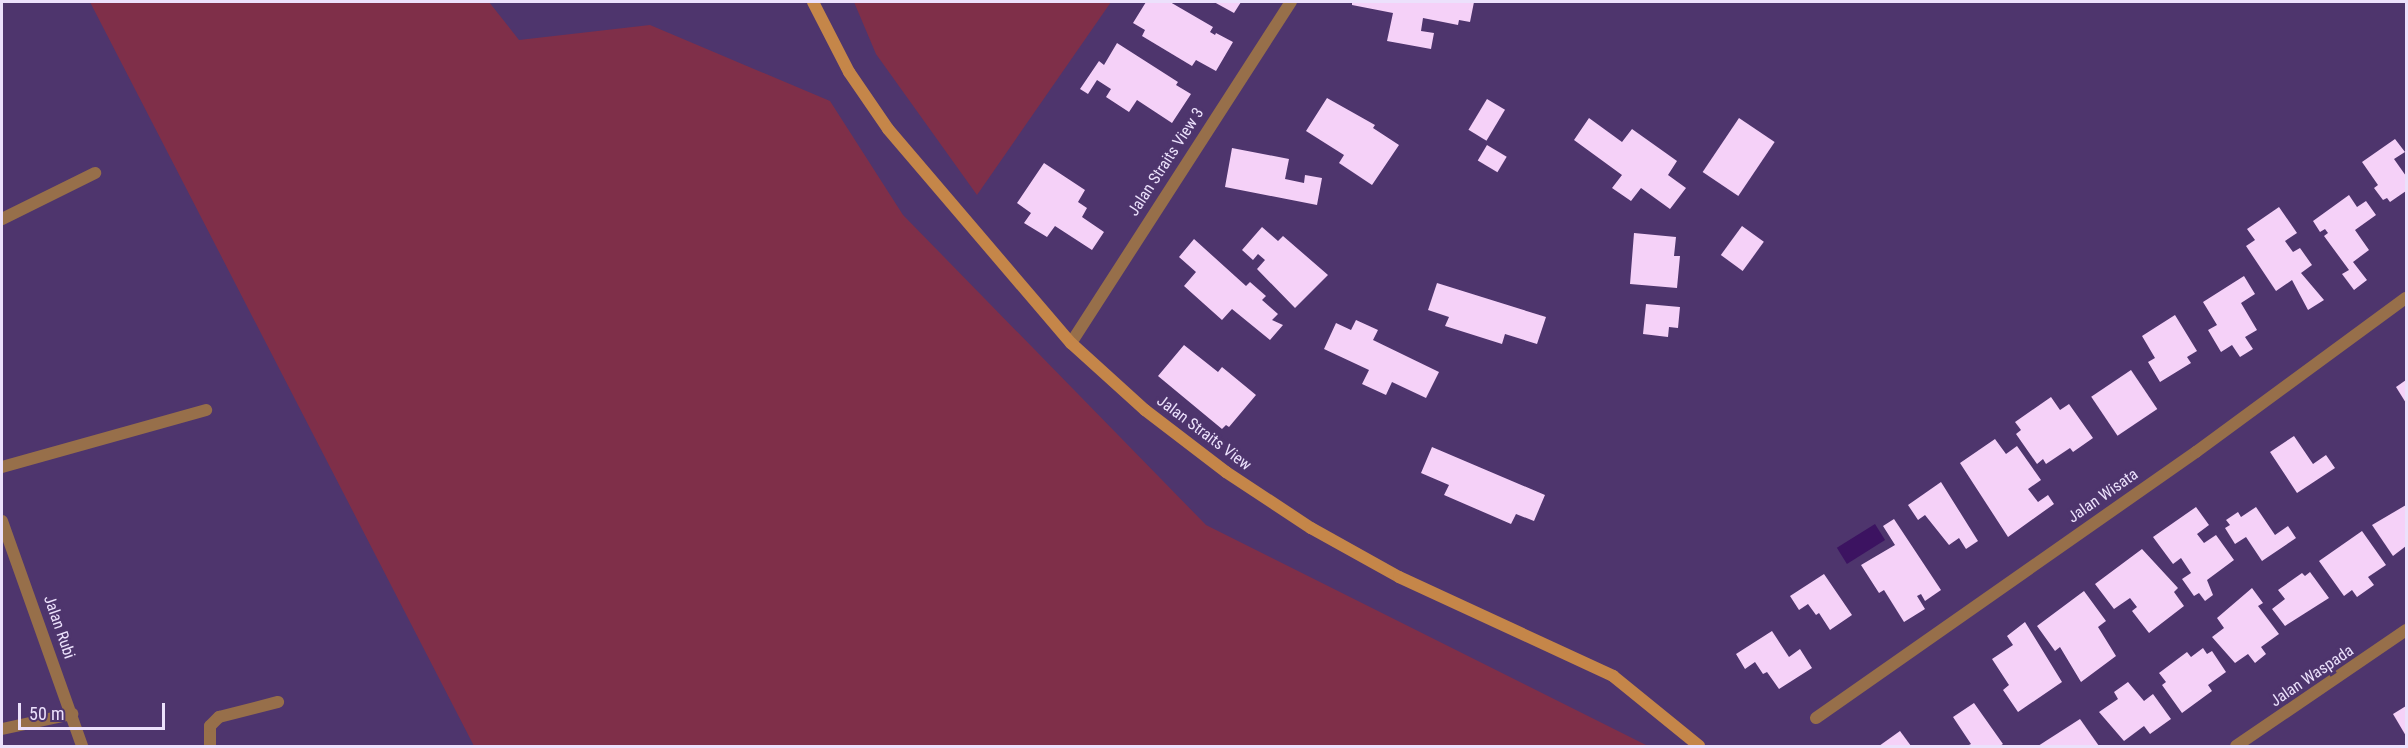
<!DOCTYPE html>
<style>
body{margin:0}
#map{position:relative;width:2408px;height:748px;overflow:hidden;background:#4e356d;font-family:"Roboto Condensed",sans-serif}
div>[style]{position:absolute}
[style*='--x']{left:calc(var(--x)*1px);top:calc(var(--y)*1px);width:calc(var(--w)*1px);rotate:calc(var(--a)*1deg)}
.green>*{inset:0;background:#7f2f49}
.water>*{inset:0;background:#3c1361;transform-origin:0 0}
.building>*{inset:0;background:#f5d1f8;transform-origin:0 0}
.street>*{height:12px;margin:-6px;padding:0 6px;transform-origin:6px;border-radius:6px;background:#976f4a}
.secondary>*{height:12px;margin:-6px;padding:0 6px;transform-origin:6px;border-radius:6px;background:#c58649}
span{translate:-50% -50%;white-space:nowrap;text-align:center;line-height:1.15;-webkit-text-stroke:6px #4e356d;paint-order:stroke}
.street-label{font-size:16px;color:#ece1fc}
.frame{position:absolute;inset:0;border:3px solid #ece1fc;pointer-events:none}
.scale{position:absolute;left:18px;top:703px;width:147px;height:27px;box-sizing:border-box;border:3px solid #ece1fc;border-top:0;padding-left:8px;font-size:18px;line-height:21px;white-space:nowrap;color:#ece1fc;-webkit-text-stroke:4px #4e356d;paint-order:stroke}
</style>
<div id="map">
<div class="green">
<i style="clip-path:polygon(90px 2px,489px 2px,519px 40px,650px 25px,830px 101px,903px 215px,1206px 525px,1648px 746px,474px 746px)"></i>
<i style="clip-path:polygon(854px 2px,1111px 2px,977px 195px,876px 54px)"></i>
</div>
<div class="water">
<i style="left:1875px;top:524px;width:19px;height:45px;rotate:58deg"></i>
</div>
<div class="building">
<i style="clip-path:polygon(1146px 2px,1170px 2px,1213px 27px,1210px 32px,1215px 35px,1216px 33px,1233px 42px,1216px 71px,1196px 60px,1192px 66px,1142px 36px,1145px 30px,1133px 23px)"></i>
<i style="clip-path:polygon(1214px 2px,1241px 2px,1234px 13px)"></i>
<i style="clip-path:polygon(1352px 2px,1474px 2px,1470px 22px,1459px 20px,1458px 25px,1423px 18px,1421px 31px,1434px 33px,1431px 49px,1387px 41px,1393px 13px,1352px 5px)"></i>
<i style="clip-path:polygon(1117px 43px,1178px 82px,1176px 85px,1191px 94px,1172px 123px,1137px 100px,1129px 112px,1106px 97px,1111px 89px,1097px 80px,1088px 94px,1080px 89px,1099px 61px,1104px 65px)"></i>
<i style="clip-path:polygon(1327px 98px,1375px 125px,1373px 128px,1399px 145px,1372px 185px,1339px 163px,1344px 155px,1306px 131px)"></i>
<i style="left:1487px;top:99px;width:21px;height:36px;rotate:31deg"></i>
<i style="clip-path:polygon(1589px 118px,1622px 142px,1632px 129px,1677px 161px,1668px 175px,1686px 188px,1670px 209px,1641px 188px,1631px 201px,1612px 188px,1622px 175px,1574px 140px)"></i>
<i style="left:1739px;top:118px;width:43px;height:65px;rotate:34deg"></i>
<i style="clip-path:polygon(2395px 139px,2405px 152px,2394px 159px,2406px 176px,2406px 191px,2390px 202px,2387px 198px,2383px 200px,2374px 188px,2378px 185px,2362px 162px)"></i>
<i style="left:1487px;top:145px;width:23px;height:18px;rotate:31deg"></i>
<i style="clip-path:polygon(1232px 148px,1289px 159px,1285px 179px,1304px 183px,1305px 175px,1322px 178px,1317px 205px,1225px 187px)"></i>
<i style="clip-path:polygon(1044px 163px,1085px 190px,1078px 202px,1087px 208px,1082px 217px,1104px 232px,1092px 250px,1055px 226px,1047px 237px,1024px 223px,1031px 213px,1017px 203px)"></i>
<i style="clip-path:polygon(2349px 195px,2357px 207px,2366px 201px,2376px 215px,2355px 230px,2369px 250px,2353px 262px,2367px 280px,2354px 290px,2342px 274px,2349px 270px,2324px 236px,2328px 233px,2325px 229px,2320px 232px,2313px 221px)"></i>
<i style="clip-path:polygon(2279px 207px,2297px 233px,2285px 241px,2293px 252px,2300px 248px,2312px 265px,2301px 273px,2324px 300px,2308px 310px,2292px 280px,2276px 291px,2246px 246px,2255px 240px,2247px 229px)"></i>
<i style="left:1742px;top:226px;width:27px;height:36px;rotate:36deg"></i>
<i style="clip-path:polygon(1262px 227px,1278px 241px,1283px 236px,1328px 275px,1295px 308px,1257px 269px,1265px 260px,1258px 254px,1253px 260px,1242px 250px)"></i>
<i style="clip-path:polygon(1634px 233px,1676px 237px,1674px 256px,1680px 256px,1677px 288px,1630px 284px)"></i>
<i style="clip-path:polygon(1194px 239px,1246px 286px,1250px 282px,1266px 296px,1262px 300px,1278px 314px,1272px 320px,1283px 325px,1270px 340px,1232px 309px,1222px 320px,1184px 286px,1196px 272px,1179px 257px)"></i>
<i style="clip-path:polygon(2244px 276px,2255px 294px,2241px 303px,2257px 330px,2245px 337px,2253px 349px,2240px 357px,2232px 345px,2221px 352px,2208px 330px,2217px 325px,2203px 302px)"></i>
<i style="clip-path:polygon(1437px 283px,1546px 317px,1537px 344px,1505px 334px,1502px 344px,1445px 326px,1449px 317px,1428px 310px)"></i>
<i style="clip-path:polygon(1646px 304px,1680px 307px,1678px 328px,1669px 327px,1668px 337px,1643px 334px)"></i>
<i style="clip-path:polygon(2175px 315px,2197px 351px,2187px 357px,2191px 363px,2160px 382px,2148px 362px,2155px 358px,2142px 336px)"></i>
<i style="clip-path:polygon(1356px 320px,1378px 330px,1373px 340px,1439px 372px,1426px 398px,1392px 382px,1386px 395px,1362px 384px,1369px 370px,1324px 349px,1336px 323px,1351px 330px)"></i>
<i style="clip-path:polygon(1184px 345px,1218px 372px,1222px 367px,1256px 395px,1229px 427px,1226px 425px,1222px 429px,1158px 376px)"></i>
<i style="left:2131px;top:370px;width:47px;height:48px;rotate:56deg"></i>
<i style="clip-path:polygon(2406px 380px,2406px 403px,2396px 387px)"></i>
<i style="clip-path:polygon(2051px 397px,2060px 410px,2069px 404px,2093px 438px,2073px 452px,2070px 448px,2046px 464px,2043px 459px,2037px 464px,2016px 434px,2021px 430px,2015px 422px)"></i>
<i style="clip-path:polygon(2294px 436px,2313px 464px,2326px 455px,2335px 468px,2297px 493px,2270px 452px)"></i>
<i style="clip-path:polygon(1995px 439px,2006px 454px,2017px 446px,2041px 480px,2028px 489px,2038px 502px,2048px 495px,2054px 504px,2008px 537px,1960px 463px)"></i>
<i style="clip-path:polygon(1432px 447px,1545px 495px,1534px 521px,1516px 514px,1511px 524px,1444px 495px,1449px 485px,1421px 473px)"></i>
<i style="clip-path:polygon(1941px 482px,1978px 541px,1966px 549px,1959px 538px,1949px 545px,1925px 515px,1918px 520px,1908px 505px)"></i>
<i style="clip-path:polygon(2406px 505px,2406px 546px,2393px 556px,2372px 525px)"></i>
<i style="clip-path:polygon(2196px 507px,2209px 525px,2197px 534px,2204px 543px,2216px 535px,2234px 560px,2207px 580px,2213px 595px,2205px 601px,2199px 593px,2194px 596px,2182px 579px,2191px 573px,2181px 558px,2173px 564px,2153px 537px)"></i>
<i style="clip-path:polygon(2256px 507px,2275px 535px,2288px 526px,2296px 538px,2262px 561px,2246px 537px,2235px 544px,2225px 528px,2230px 525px,2226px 520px,2238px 512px,2241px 517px)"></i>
<i style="clip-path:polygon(1894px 519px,1941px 590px,1925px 601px,1921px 594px,1917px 596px,1925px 609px,1904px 622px,1884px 590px,1879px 593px,1861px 565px,1895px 545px,1883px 526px)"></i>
<i style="clip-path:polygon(2362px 531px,2386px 565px,2368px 577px,2374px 585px,2357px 597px,2352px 590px,2344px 596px,2319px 561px)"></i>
<i style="clip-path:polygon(2142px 549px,2178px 588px,2174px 592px,2184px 606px,2149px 633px,2132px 611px,2137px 607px,2130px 598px,2114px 609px,2095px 584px)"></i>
<i style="clip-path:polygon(2310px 572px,2329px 598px,2285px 626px,2272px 609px,2285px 599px,2278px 590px,2302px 573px,2305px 576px)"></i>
<i style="clip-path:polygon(1824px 574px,1852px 615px,1830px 630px,1819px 613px,1816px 615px,1808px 604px,1799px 610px,1790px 596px)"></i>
<i style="clip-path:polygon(2252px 588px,2263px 603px,2258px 606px,2279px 634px,2261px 647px,2266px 654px,2255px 663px,2248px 654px,2235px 663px,2212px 637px,2224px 628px,2217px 618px)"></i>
<i style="clip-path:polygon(2084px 591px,2106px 621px,2098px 627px,2116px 656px,2081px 682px,2060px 647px,2055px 651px,2037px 626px)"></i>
<i style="clip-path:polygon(2025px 622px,2062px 682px,2018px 712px,2003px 690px,2009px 685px,1992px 659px,2013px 645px,2007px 636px)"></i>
<i style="clip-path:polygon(1772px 631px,1789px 657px,1800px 649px,1812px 668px,1779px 689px,1767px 672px,1763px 674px,1755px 662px,1745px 669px,1736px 654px)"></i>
<i style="clip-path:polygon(2203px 648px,2207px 654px,2212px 651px,2226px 672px,2208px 685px,2212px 691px,2182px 713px,2162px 685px,2166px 682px,2159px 673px,2187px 652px,2191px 657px)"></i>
<i style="clip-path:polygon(2128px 682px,2144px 701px,2153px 694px,2171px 719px,2150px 734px,2144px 726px,2124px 741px,2099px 712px,2118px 699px,2114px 692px)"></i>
<i style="clip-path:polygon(1974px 703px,2003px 744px,2000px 746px,1967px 746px,1971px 744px,1953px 717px)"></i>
<i style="clip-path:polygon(2406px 706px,2406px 736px,2393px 714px)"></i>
<i style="clip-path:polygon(2080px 719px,2099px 746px,2038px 746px)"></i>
<i style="clip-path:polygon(1900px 731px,1911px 746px,1879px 746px)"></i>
</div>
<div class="street">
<i style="--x:2;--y:219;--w:104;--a:-26.3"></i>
<i style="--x:1071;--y:343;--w:406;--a:-57.2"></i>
<i style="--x:2;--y:467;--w:212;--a:-15.6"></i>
<i style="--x:2;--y:521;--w:239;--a:70.4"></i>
<i style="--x:1816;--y:718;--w:464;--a:-35"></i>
<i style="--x:2196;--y:452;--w:260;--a:-36.3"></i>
<i style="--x:2;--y:729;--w:72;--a:-12.1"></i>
<i style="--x:210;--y:746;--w:20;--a:-90"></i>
<i style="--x:210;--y:726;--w:13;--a:-45"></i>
<i style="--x:219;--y:717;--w:61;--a:-14.3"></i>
<i style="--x:2236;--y:746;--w:206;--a:-34.3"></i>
</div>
<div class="secondary">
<i style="--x:813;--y:2;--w:79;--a:62.8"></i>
<i style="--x:849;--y:72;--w:69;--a:55.6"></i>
<i style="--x:888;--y:129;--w:282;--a:49.5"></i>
<i style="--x:1071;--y:343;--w:100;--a:42.2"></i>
<i style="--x:1145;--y:410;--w:102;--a:37.4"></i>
<i style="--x:1226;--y:472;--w:102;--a:33.4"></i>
<i style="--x:1311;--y:528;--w:101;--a:29.1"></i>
<i style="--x:1399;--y:577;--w:236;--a:24.8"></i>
<i style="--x:1613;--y:676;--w:111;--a:39.1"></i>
</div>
<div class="street-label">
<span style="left:1166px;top:162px;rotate:-57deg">Jalan Straits View 3</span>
<span style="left:1204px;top:433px;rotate:37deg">Jalan Straits View</span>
<span style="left:2103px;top:496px;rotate:-35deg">Jalan Wisata</span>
<span style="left:59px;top:627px;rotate:71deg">Jalan Rubi</span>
<span style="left:2312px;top:676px;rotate:-34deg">Jalan Waspada</span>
</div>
<div class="frame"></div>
<div class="scale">50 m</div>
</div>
